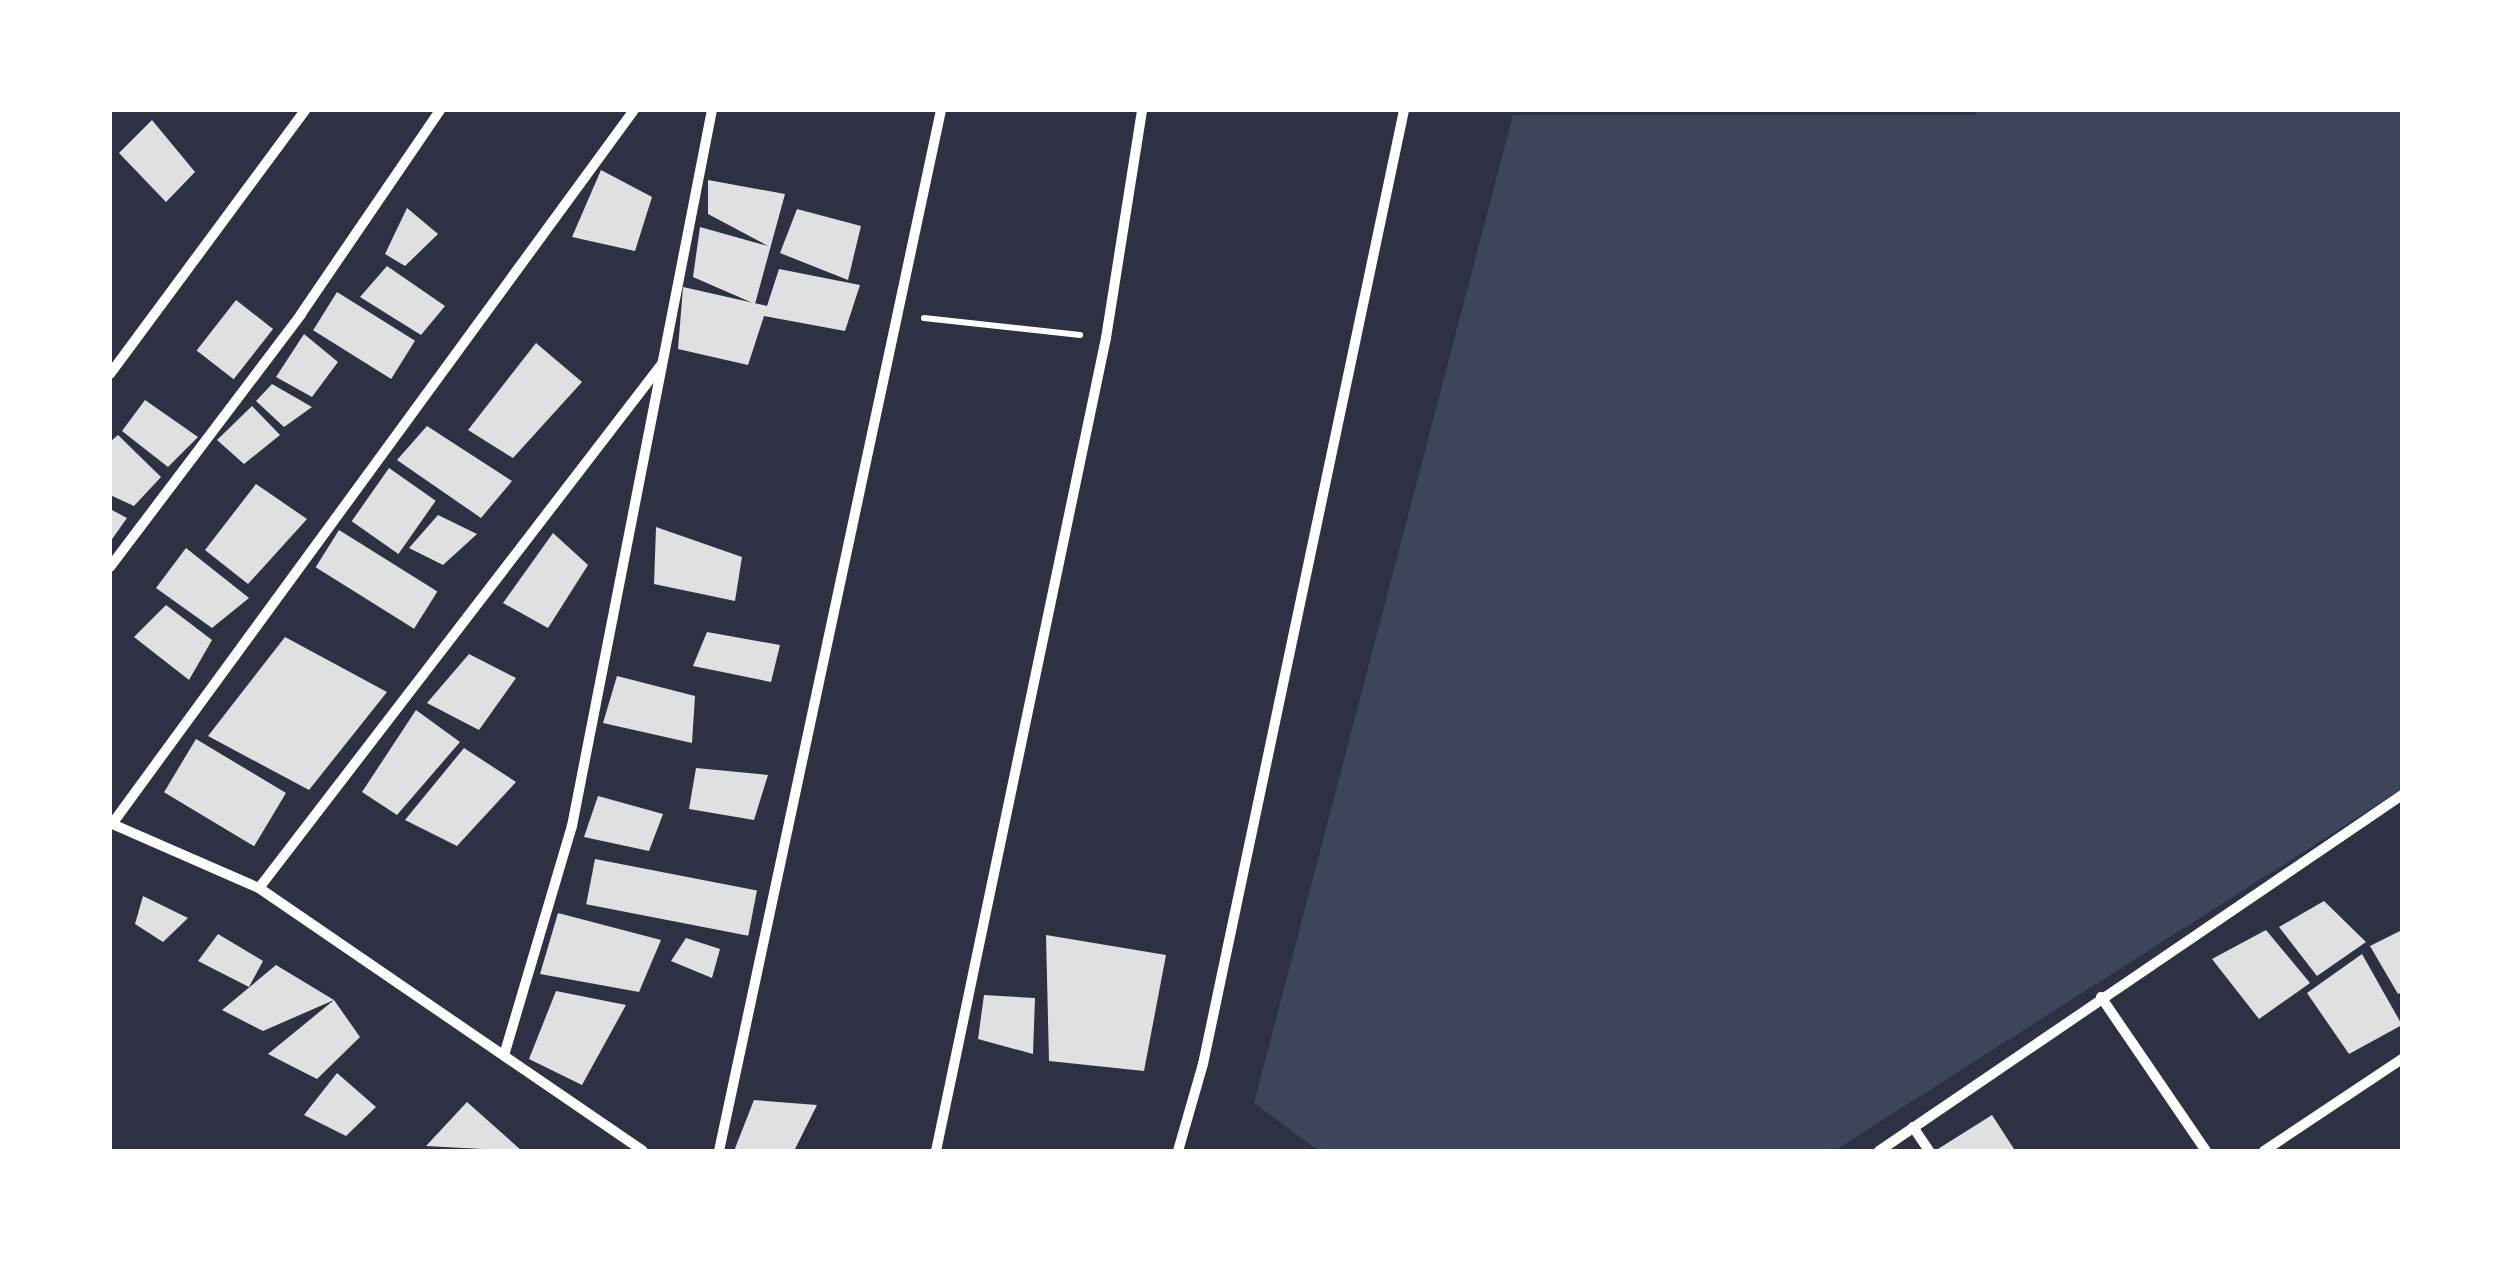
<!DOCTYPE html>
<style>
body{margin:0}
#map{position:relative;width:2512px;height:1261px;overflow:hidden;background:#2d3142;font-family:Rubik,sans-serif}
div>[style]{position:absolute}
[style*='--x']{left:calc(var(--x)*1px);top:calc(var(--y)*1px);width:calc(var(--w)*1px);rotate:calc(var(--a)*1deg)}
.green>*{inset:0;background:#3c4559}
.building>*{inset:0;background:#e0e0e3;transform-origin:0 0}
.path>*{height:6px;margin:-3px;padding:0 3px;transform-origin:3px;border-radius:3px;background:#fff}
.minor>*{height:10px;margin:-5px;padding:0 5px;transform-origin:5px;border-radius:5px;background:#fff}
span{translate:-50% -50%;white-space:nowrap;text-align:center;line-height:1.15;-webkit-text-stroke:10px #fff;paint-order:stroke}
.frame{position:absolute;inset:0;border:112px solid #fff;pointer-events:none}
</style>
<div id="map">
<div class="green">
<i style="clip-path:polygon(1978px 110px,2402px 110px,2402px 789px,1834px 1151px,1319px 1151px,1254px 1103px,1513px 115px,1975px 115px)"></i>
</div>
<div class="building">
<i style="clip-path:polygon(152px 120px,195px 172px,166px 202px,119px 153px)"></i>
<i style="clip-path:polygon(601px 170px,652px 197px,635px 251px,572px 237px)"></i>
<i style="clip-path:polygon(708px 180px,785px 194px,755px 304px,693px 277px,700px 227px,768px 246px,708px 214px)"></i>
<i style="clip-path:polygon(407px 208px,438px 234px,405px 266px,385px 254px)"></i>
<i style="clip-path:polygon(797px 209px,861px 226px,848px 280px,780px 253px)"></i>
<i style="clip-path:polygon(387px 266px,445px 306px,421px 335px,360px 297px)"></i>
<i style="clip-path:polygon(779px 269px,860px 285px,845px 331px,764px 316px,748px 365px,678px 349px,683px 287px,767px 306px)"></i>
<i style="left:337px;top:292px;width:92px;height:45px;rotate:32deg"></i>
<i style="left:236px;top:300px;width:47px;height:64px;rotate:38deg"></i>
<i style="clip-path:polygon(304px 334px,338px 362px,312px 397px,276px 377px)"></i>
<i style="clip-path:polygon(536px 343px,582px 382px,513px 458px,468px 430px)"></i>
<i style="clip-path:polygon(272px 384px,312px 407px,284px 427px,256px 401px)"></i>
<i style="clip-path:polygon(145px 400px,198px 437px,168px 467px,122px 431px)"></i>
<i style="clip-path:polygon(252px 406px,280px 435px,244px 464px,217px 440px)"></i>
<i style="clip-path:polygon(427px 426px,512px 481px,481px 518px,397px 460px)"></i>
<i style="clip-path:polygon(118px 435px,161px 477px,134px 506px,110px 495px,110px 442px)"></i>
<i style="left:389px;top:468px;width:57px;height:65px;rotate:35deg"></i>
<i style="clip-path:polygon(256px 484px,307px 519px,248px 584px,205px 550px)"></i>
<i style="clip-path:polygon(110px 509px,127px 518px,110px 542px)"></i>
<i style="clip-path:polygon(438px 515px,477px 534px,443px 565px,409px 548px)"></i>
<i style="clip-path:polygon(656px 527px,742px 557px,735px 601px,654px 584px)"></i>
<i style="left:339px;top:530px;width:116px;height:44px;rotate:32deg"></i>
<i style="clip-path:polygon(553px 533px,588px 565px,548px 628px,503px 603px)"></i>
<i style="clip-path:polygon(186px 548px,249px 598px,212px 628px,156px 588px)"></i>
<i style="clip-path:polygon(166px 605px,212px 640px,189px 680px,134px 637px)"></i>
<i style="clip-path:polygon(707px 632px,780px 645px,771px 682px,693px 666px)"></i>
<i style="clip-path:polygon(285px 637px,387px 692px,309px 790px,208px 736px)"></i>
<i style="clip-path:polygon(469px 654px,516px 678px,479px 730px,427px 703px)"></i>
<i style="clip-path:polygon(617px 676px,695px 696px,692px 743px,603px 723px)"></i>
<i style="clip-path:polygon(416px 710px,460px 742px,397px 815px,362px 792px)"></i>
<i style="left:196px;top:739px;width:105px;height:62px;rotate:31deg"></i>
<i style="clip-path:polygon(464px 748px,516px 782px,457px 846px,405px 820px)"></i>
<i style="clip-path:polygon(696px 768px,768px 775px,754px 820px,689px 809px)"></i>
<i style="clip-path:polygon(598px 796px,663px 814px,649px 851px,584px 837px)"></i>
<i style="left:595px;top:859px;width:165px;height:46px;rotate:11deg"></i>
<i style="clip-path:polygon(143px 896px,188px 918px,163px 942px,135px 924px)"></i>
<i style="clip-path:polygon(2324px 901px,2366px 942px,2317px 976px,2279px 927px)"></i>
<i style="clip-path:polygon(558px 913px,661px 940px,639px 992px,540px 974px)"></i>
<i style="clip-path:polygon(2266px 930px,2310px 983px,2259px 1019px,2212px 959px)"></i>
<i style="clip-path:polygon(2402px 930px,2402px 992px,2398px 994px,2370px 946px)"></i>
<i style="clip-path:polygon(218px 934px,263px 961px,249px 987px,198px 961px)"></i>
<i style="clip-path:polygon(1046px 935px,1166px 955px,1144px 1071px,1049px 1061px)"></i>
<i style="clip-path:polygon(686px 938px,720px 949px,712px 978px,671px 961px)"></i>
<i style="clip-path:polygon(2362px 954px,2402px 1025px,2349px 1054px,2307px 993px)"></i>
<i style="clip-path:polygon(276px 965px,334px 1000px,360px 1037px,317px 1079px,268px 1054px,334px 1000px,263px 1031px,222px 1010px)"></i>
<i style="clip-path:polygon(556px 991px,626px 1005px,582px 1085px,529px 1059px)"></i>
<i style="clip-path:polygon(984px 995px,1035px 998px,1033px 1054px,978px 1039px)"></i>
<i style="clip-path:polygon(337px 1073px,376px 1107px,346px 1136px,304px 1115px)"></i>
<i style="clip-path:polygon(754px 1100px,817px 1105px,794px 1151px,734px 1151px)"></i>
<i style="clip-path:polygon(467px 1102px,522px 1151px,426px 1146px)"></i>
<i style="clip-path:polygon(1992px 1115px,2014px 1149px,1939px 1151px,1938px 1149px)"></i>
</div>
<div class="path">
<i style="--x:924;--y:318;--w:157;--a:6.2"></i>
</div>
<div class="minor">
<i style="--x:110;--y:374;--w:328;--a:-53.5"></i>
<i style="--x:110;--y:567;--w:317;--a:-52.9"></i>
<i style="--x:301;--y:314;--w:247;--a:-55.7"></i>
<i style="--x:110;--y:823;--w:163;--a:23.6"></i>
<i style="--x:259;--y:888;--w:465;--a:34.4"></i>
<i style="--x:112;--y:824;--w:884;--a:-53.83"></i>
<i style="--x:259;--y:888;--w:660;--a:-52.45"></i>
<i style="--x:2101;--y:997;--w:186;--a:55.7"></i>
<i style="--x:505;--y:1052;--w:236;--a:-73.5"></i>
<i style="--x:572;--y:826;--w:730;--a:-78.94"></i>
<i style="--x:1913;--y:1127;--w:29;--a:56"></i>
<i style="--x:719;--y:1151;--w:1064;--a:-77.96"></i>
<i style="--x:936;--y:1151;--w:831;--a:-78.19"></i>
<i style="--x:1106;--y:338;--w:231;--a:-81"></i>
<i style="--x:1178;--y:1151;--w:91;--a:-74"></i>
<i style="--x:1203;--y:1064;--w:975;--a:-78.1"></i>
<i style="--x:1879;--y:1151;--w:633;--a:-34.24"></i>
<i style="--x:2264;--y:1151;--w:166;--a:-33.7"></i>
</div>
<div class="frame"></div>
</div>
